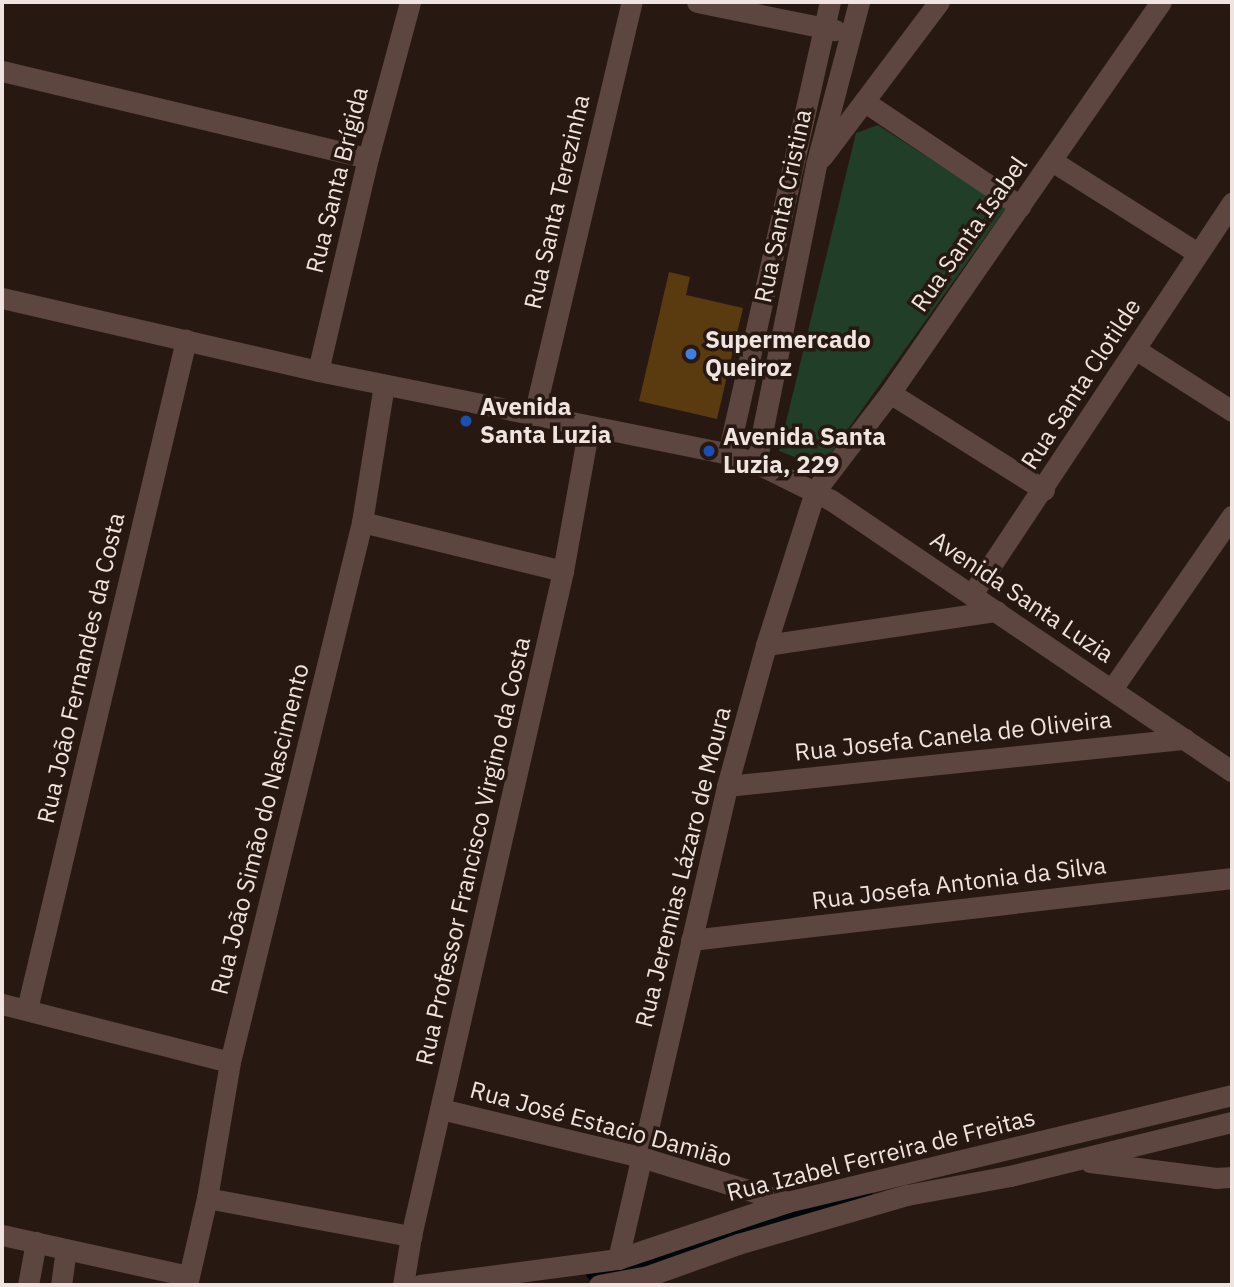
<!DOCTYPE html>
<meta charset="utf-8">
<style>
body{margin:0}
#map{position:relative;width:1234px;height:1287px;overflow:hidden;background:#281812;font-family:"IBM Plex Sans",sans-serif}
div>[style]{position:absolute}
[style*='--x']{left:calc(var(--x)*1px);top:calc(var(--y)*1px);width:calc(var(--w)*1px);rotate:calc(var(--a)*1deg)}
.green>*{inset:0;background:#203e28}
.canal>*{height:26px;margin:-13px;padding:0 13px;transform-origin:13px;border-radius:13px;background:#00070a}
.building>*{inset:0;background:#593b0f}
.street>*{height:21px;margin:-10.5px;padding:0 10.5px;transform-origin:10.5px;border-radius:10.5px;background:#5c463f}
.dots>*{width:19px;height:19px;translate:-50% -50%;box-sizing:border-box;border:4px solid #281812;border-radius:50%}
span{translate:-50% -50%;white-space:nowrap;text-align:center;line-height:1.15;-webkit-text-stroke:7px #281812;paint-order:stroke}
.street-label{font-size:24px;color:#efe4df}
.poi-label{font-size:24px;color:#efe4df;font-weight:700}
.left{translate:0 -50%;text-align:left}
.frame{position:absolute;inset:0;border:4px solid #efe4df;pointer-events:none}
</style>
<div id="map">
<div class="green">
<i style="clip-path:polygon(878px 125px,1006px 208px,821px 467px,779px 451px,856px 133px)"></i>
</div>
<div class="canal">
<i style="--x:598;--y:1270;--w:36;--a:-8"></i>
<i style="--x:634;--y:1265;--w:236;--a:-17.3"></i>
</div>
<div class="building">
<i style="clip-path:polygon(669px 272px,690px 277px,686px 295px,743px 308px,717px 419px,639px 401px)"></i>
</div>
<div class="street">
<i style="--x:697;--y:2;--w:141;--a:11.5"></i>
<i style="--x:2;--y:71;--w:376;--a:13.4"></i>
<i style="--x:865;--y:102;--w:187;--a:33.9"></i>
<i style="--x:822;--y:157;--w:194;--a:-53"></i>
<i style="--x:1052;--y:161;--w:170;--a:32.3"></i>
<i style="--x:2;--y:298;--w:324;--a:13"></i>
<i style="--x:318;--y:371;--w:418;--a:11.4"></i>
<i style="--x:728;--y:454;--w:29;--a:18"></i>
<i style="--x:756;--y:463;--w:84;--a:26.3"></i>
<i style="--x:831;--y:500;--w:484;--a:34.1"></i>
<i style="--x:1135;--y:349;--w:115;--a:32.6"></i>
<i style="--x:318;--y:371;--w:219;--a:-76.8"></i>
<i style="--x:368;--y:158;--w:162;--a:-74.9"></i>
<i style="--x:890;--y:393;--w:182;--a:32.2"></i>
<i style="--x:534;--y:415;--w:424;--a:-76.7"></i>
<i style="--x:728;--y:454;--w:463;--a:-77.3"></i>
<i style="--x:756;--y:463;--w:304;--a:-78.6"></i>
<i style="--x:816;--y:165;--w:169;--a:-75.2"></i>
<i style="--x:362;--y:522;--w:207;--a:13.7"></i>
<i style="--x:972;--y:594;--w:470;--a:-56.4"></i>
<i style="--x:766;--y:645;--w:233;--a:-8.4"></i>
<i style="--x:1112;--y:689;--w:211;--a:-55.3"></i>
<i style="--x:727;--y:786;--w:460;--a:-5.9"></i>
<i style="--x:691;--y:940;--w:545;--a:-6.54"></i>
<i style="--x:2;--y:1004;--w:235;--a:14.3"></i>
<i style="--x:27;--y:1009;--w:688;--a:-76.63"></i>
<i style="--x:441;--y:1109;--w:206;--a:13.5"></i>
<i style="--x:641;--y:1157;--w:153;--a:17.1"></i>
<i style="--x:1090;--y:1162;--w:127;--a:7.2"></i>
<i style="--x:1216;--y:1178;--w:16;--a:-4"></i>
<i style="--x:207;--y:1198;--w:208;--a:10.6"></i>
<i style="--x:2;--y:1235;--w:191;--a:12.4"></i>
<i style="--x:618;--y:1259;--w:485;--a:-77"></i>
<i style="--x:727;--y:786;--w:146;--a:-74.5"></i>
<i style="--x:766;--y:645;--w:162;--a:-72.3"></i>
<i style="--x:815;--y:491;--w:123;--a:-52.6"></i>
<i style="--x:890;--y:393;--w:476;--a:-55.3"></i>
<i style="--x:28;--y:1285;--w:44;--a:-79.5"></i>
<i style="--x:61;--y:1285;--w:36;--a:-82"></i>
<i style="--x:187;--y:1285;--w:89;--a:-77.1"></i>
<i style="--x:207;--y:1198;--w:138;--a:-80.4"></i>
<i style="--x:230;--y:1062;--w:556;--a:-76.26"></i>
<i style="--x:362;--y:522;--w:139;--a:-80.9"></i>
<i style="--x:403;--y:1285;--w:50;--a:-80.7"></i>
<i style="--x:411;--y:1236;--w:682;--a:-77.12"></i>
<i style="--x:563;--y:571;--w:146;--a:-79.8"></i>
<i style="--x:420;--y:1285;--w:200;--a:-7.5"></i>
<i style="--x:618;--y:1259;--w:178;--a:-18.6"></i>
<i style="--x:787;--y:1202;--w:458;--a:-13.5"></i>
<i style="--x:599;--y:1285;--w:50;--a:-10.4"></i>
<i style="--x:648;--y:1276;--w:96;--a:-19.6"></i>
<i style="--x:738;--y:1244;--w:176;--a:-16.2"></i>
<i style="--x:907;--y:1195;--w:105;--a:-10.5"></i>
<i style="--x:1010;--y:1176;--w:228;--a:-13.7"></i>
</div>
<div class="dots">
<i style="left:691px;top:354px;background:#3f7fe0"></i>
<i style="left:466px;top:421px;background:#1a4fb4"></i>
<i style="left:709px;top:451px;background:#1a4fb4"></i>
</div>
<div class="street-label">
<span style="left:337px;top:180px;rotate:-76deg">Rua Santa Brígida</span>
<span style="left:557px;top:202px;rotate:-77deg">Rua Santa Terezinha</span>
<span style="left:783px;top:206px;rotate:-78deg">Rua Santa Cristina</span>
<span style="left:969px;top:234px;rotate:-55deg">Rua Santa Isabel</span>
<span style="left:1081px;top:384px;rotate:-57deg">Rua Santa Clotilde</span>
<span style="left:1022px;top:597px;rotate:34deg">Avenida Santa Luzia</span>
<span style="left:81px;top:668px;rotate:-77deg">Rua João Fernandes da Costa</span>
<span style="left:953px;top:736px;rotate:-6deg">Rua Josefa Canela de Oliveira</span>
<span style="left:260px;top:829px;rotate:-76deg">Rua João Simão do Nascimento</span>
<span style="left:473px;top:851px;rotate:-77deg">Rua Professor Francisco Virgino da Costa</span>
<span style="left:683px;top:867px;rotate:-76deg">Rua Jeremias Lázaro de Moura</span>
<span style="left:959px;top:883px;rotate:-7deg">Rua Josefa Antonia da Silva</span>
<span style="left:601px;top:1124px;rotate:15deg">Rua José Estacio Damião</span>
<span style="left:881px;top:1155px;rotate:-14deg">Rua Izabel Ferreira de Freitas</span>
</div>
<div class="poi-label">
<span class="left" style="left:705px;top:354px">Supermercado<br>Queiroz</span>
<span class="left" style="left:480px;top:421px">Avenida<br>Santa Luzia</span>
<span class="left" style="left:723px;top:451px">Avenida Santa<br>Luzia, 229</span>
</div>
<div class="frame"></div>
</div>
